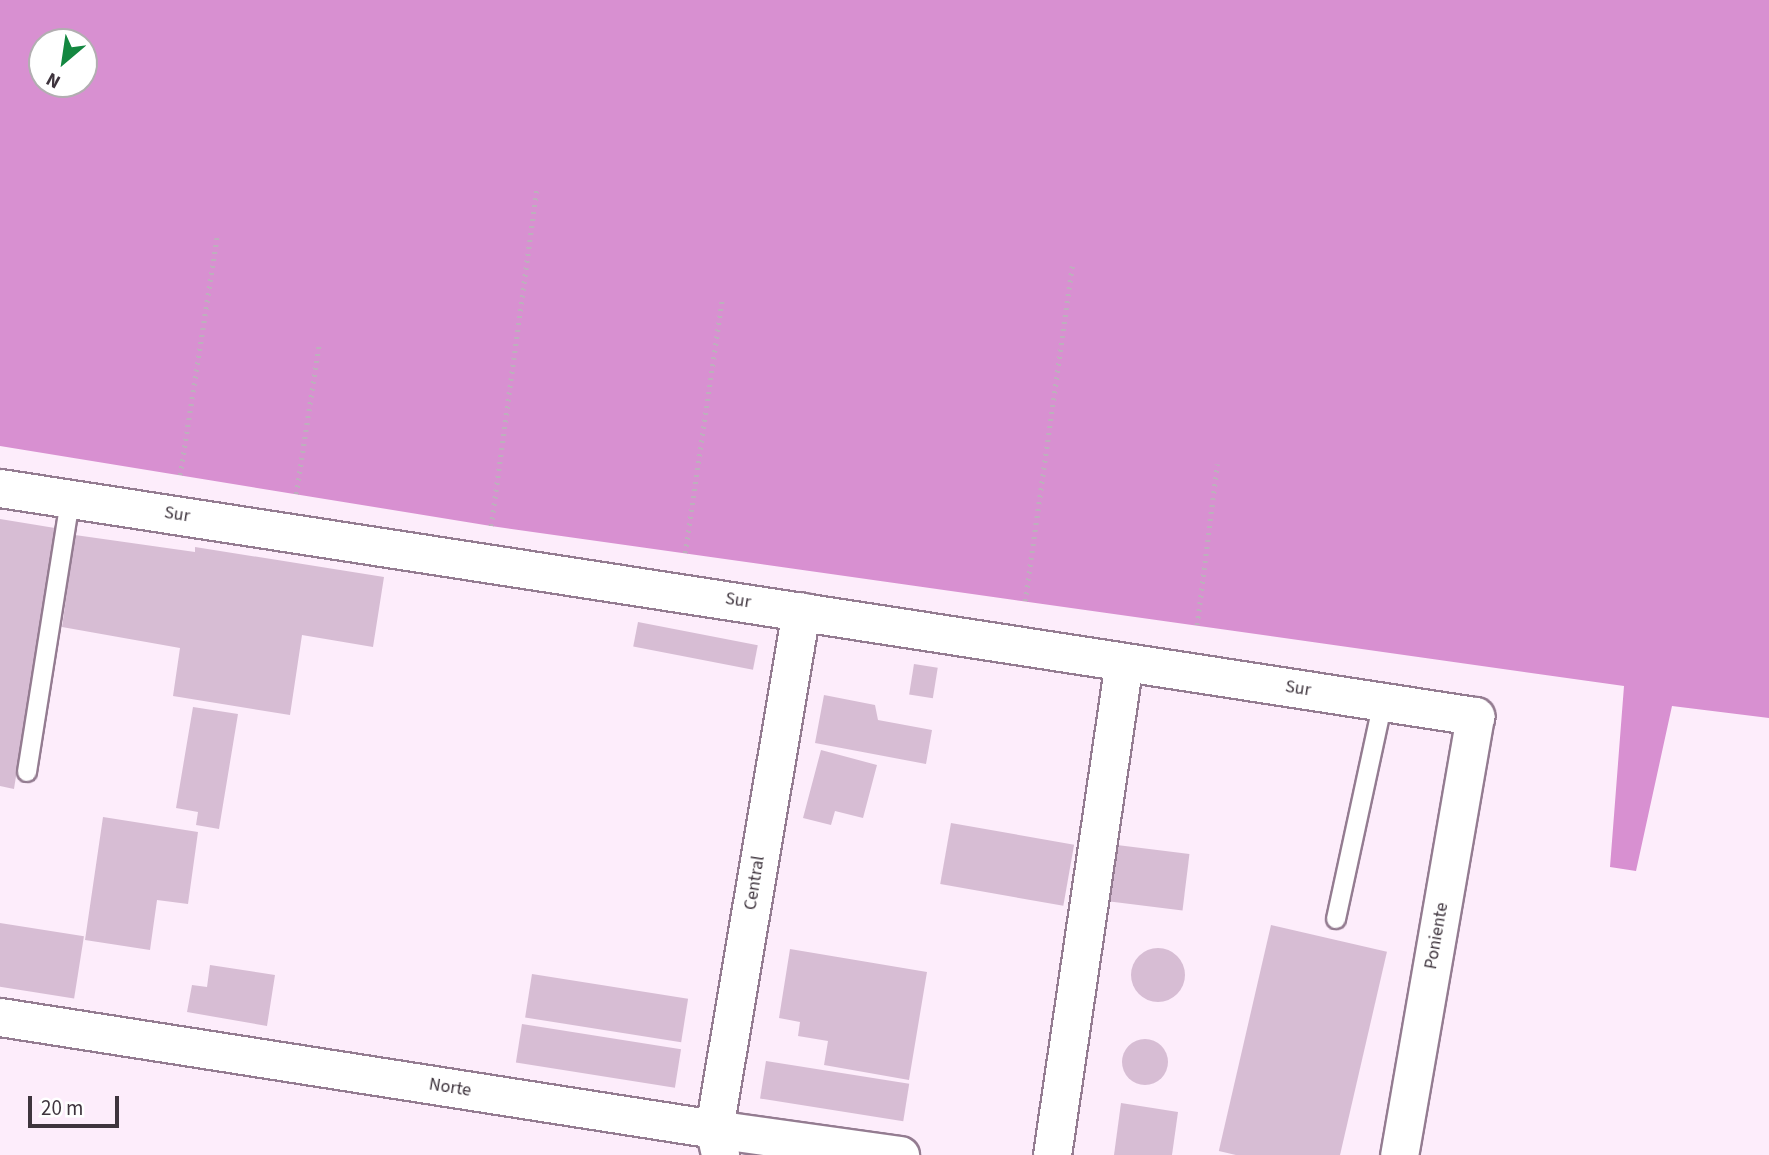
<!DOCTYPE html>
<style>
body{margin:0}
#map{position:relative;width:1769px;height:1155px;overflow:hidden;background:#fdedfb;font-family:"Source Sans 3",sans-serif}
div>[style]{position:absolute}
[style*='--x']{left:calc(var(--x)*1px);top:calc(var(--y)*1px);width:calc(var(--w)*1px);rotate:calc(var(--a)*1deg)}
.water>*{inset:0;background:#d890d1}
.building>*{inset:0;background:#d7bdd4;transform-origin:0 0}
.round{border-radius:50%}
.path>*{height:4.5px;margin-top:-2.25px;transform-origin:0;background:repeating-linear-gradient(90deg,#bdafbc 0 2px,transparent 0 7px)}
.roads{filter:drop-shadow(2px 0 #947c91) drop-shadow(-2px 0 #947c91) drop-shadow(0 2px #947c91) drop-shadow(0 -2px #947c91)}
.service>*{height:18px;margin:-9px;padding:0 9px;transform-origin:9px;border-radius:9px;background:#fff}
.minor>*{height:37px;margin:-18.5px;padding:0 18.5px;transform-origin:18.5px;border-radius:18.5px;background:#fff}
span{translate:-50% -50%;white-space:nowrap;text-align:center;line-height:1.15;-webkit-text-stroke:5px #fff;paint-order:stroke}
.street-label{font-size:18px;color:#3e343d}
.north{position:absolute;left:28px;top:28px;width:70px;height:70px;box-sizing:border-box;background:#fff;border:2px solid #b2aeb1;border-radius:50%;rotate:209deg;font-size:19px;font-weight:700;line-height:28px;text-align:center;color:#3e343d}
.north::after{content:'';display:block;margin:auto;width:24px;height:32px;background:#138740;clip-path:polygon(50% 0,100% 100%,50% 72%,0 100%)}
.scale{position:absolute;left:28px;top:1096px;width:91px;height:32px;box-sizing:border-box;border:4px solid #3e343d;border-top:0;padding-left:9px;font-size:21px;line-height:24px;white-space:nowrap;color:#3e343d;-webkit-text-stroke:5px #fff;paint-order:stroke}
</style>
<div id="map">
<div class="water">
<i style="clip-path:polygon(evenodd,0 0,1769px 0,1769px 718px,1672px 706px,1636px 871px,1610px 867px,1624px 686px,491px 526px,0 446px,0 0,42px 42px,84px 42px,84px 84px,42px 84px,42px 42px)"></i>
</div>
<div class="building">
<i style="clip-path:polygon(0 519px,55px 528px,14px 789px,0 786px)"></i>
<i style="clip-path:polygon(75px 535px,195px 552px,195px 547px,384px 577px,373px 647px,302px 635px,290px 715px,173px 696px,180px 648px,62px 627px)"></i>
<i style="left:638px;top:622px;width:122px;height:25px;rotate:11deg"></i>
<i style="left:914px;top:664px;width:24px;height:31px;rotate:9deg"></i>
<i style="clip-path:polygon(824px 695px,875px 705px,878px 720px,932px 730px,926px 764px,815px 743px)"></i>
<i style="clip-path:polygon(193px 707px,238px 714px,219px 829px,196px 825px,198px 812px,176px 808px)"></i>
<i style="clip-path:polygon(821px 750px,877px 765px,863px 818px,835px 811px,831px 825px,803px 818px)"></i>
<i style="clip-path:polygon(103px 817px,198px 832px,188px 904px,157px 900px,150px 950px,85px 940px)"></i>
<i style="left:951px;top:823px;width:125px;height:62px;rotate:10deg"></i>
<i style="left:1117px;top:845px;width:73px;height:57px;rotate:7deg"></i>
<i style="left:0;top:923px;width:85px;height:63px;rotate:9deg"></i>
<i style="left:1271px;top:925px;width:119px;height:232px;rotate:13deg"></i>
<i class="round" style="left:1131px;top:948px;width:54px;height:54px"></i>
<i style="clip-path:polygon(790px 949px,927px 972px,909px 1080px,824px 1065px,828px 1041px,798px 1036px,800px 1022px,779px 1018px)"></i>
<i style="clip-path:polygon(210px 965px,275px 975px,267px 1026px,187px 1012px,192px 985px,207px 987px)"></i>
<i style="left:532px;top:974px;width:158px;height:44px;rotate:9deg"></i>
<i style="left:522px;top:1024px;width:161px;height:39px;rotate:9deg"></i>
<i class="round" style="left:1122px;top:1039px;width:46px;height:46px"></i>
<i style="left:766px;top:1061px;width:145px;height:38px;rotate:9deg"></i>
<i style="clip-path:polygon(1121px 1103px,1178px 1112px,1172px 1155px,1114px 1155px)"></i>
</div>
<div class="path">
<i style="--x:180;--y:475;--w:242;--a:-81.2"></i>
<i style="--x:296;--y:494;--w:153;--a:-81.3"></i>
<i style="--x:491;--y:526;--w:342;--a:-82.3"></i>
<i style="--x:685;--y:553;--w:256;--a:-81.7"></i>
<i style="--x:1025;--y:601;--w:338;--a:-82"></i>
<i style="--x:1197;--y:625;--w:162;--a:-82.9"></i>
</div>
<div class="roads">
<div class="service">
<i style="--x:27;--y:772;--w:276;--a:-81"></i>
<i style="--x:1336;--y:919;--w:222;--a:-77.8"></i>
</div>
<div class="minor">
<i style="--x:0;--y:488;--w:1493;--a:8.79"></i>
<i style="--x:1475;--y:716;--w:446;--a:99.8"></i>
<i style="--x:0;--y:1017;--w:723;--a:8.91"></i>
<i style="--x:714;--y:1129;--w:188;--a:8"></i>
<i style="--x:720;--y:1154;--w:26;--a:-103"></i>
<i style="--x:714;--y:1129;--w:525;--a:-80.47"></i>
<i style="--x:1052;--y:1155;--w:498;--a:-81.7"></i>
</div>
</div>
<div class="street-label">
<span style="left:177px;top:515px;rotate:9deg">Sur</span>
<span style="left:738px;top:601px;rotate:9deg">Sur</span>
<span style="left:1298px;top:689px;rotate:9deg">Sur</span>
<span style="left:755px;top:883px;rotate:-81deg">Central</span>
<span style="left:1437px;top:936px;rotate:-80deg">Poniente</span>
<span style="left:450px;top:1088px;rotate:9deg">Norte</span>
</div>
<div class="north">N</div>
<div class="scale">20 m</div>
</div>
